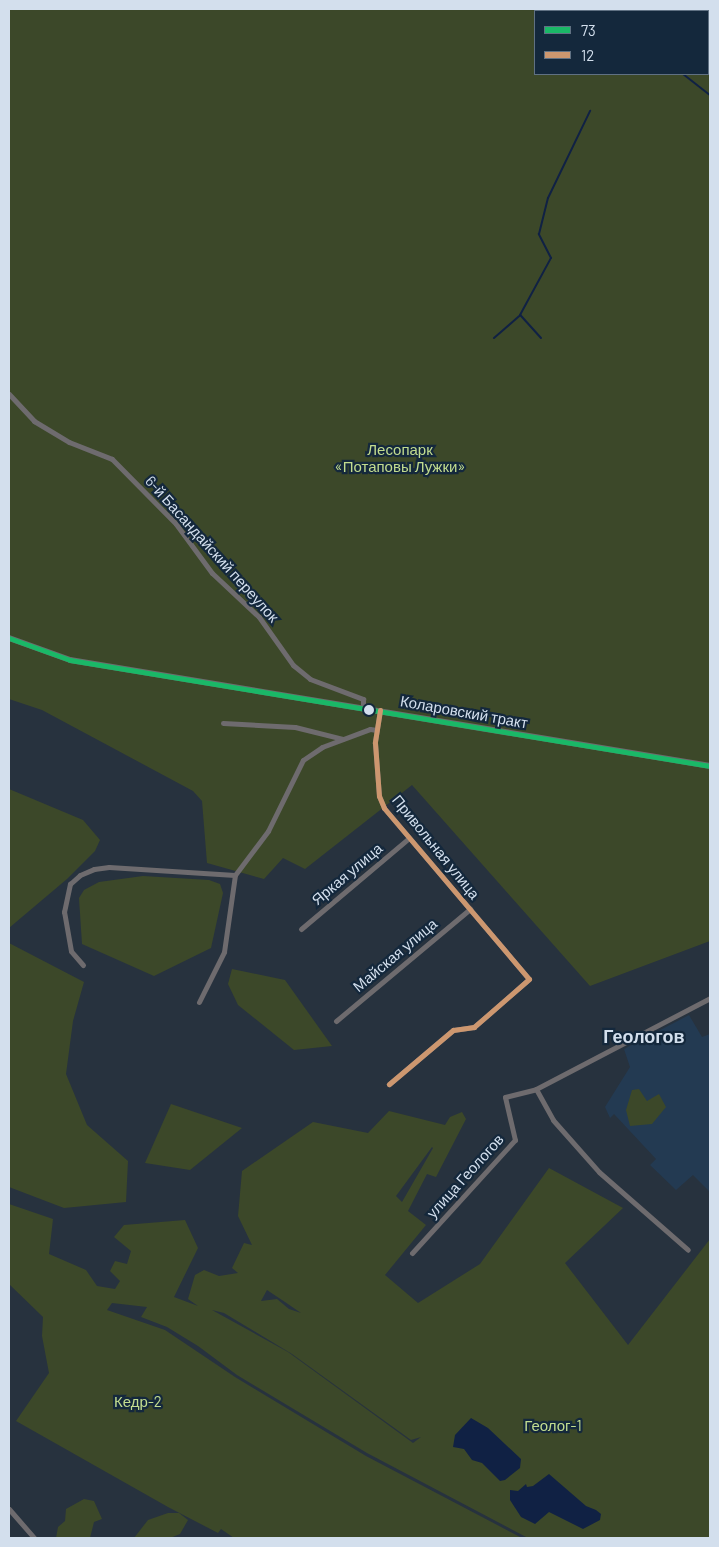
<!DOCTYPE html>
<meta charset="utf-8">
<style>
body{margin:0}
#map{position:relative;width:719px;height:1547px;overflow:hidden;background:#27323e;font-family:Barlow,sans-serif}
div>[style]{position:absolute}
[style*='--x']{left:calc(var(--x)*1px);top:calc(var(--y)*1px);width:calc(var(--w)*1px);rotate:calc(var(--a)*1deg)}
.built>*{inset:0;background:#233a52}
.green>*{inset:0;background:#3c4829}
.water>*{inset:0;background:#102144}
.stream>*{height:2px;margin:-1px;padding:0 1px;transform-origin:1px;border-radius:1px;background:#102144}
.minor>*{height:5px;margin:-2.5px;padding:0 2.5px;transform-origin:2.5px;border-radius:2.5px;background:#6e6b6e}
.tertiary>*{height:6px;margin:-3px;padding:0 3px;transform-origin:3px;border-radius:3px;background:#6e6b6e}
.bus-1>*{height:5px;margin:-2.5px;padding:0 2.5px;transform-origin:2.5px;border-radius:2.5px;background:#1ab867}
.bus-2>*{height:5px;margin:-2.5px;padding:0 2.5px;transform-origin:2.5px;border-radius:2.5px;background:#cd976f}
.dots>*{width:14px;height:14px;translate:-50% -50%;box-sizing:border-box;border:2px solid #14283c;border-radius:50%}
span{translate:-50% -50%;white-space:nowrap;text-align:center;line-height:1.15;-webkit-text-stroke:4.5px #14283c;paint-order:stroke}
.park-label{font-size:15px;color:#c2dc8f}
.street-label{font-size:15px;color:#d3dfed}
.quarter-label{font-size:18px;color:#d3dfed;font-weight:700}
.frame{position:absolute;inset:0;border:10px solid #d3dfed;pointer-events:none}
.legend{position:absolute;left:534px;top:10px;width:175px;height:65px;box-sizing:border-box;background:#14283c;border:1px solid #607183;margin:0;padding:6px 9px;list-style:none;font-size:15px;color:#d3dfed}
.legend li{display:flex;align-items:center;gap:10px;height:25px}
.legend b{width:25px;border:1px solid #607183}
</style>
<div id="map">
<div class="built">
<i style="clip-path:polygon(689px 1015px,702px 1037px,710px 1034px,710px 1192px,693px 1175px,676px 1190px,650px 1165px,656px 1159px,614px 1114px,610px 1118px,605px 1107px,630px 1067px,624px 1049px)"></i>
</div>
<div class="green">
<i style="clip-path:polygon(evenodd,9px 9px,710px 9px,710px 941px,590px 986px,412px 785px,305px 869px,283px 858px,264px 879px,207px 863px,202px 801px,193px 791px,42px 710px,9px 699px,9px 9px,535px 11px,708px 11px,708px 74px,535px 74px,535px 11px)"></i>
<i style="clip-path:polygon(9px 789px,83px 820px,100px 840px,95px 851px,67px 879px,9px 928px)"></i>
<i style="clip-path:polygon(143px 876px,209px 880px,220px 884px,223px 893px,211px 948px,154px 976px,82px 944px,79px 898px,84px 890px,99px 882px)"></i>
<i style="clip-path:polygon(9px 943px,84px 982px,73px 1021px,66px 1074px,87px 1125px,128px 1161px,126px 1202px,64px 1208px,9px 1187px)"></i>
<i style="clip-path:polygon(232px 969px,285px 980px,332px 1046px,294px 1050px,238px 1005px,228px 984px)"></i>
<i style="clip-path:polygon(639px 1089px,647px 1101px,659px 1094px,666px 1107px,652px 1124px,630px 1126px,626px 1110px,632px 1090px)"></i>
<i style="clip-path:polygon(171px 1104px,242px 1128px,190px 1170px,145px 1163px)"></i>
<i style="clip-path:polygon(evenodd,389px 1111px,445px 1125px,450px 1117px,462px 1112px,466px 1119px,436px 1177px,427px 1174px,408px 1211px,426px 1225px,385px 1275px,418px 1303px,480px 1264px,549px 1168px,623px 1208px,565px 1263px,628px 1345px,710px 1239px,710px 1538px,528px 1538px,367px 1453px,237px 1375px,198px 1346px,167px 1327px,141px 1317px,147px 1307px,112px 1303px,107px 1310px,165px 1330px,235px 1377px,366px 1456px,522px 1538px,234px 1538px,221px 1529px,218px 1533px,168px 1507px,16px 1421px,49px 1373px,42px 1336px,43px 1317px,9px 1284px,9px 1204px,53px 1219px,49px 1254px,86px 1270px,97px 1286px,115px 1289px,120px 1281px,110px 1271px,115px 1261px,127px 1264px,131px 1251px,114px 1237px,124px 1225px,185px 1220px,198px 1248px,174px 1297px,198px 1306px,188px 1299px,195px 1275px,204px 1270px,219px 1276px,238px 1273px,232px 1268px,244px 1243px,252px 1245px,238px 1216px,242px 1171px,313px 1122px,368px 1133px,389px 1111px,432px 1147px,433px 1148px,402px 1202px,396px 1196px,432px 1147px,389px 1111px,267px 1290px,285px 1302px,301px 1313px,289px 1309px,277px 1299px,261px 1301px,267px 1290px,389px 1111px,212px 1310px,224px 1313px,292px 1354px,411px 1440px,421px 1437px,413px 1443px,288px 1352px,212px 1310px)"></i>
<i style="clip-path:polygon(84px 1499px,94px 1501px,102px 1519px,94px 1522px,90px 1538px,56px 1538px,58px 1527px,65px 1521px,66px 1509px)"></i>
<i style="clip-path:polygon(168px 1513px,179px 1513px,188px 1520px,180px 1534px,170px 1538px,134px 1538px,148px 1520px)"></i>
</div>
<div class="water">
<i style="clip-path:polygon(471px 1418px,488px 1428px,521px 1459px,520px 1468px,505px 1480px,500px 1481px,482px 1463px,472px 1460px,464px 1449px,453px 1447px,455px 1435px)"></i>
<i style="clip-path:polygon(549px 1474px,586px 1506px,596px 1510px,601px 1514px,600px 1520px,583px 1529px,549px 1512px,535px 1524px,521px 1517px,510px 1500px,510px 1490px,518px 1491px,526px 1484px,527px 1487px,533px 1486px)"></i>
</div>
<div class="stream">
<i style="--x:633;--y:9;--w:4;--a:34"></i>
<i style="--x:683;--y:74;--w:34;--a:38"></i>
<i style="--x:494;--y:338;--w:35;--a:-41"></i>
<i style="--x:541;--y:338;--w:31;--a:-132"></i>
<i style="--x:520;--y:315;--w:65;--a:-61.5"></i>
<i style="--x:551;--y:258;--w:27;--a:-117"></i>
<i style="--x:539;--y:234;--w:37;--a:-76"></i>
<i style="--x:548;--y:198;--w:97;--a:-64.2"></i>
</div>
<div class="minor">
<i style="--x:9;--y:394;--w:37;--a:47"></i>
<i style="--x:34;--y:421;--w:41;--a:31"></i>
<i style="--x:69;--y:442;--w:46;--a:21.6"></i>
<i style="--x:112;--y:459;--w:91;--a:45.4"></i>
<i style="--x:176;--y:524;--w:61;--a:53.7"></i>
<i style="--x:212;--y:573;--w:64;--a:43.1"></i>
<i style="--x:259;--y:617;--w:59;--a:54.7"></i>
<i style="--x:293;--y:665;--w:22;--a:39"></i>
<i style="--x:310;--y:679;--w:57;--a:20.7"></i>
<i style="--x:363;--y:699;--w:8;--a:90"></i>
<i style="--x:380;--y:710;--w:33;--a:99"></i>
<i style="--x:375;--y:743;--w:53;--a:85.7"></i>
<i style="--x:379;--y:796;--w:13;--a:67"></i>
<i style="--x:384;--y:808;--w:224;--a:49.7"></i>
<i style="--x:529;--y:979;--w:73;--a:138.9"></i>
<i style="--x:474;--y:1027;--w:21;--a:172"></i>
<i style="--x:453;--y:1030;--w:84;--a:139.8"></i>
<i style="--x:223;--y:723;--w:72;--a:3.2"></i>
<i style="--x:295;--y:727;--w:49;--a:14"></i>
<i style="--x:301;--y:929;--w:141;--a:-40.1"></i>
<i style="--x:83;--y:965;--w:18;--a:-131"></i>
<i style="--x:71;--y:951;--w:40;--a:-100"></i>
<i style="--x:64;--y:912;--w:29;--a:-78"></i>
<i style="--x:70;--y:884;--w:13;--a:-42"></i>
<i style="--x:80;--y:875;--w:15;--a:-23"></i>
<i style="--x:94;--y:869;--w:15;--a:-8"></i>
<i style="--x:109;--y:867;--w:126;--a:3.6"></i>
<i style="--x:199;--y:1002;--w:56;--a:-63.4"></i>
<i style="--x:224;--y:952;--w:78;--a:-81.9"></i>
<i style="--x:235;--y:875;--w:55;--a:-53.1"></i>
<i style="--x:268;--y:831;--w:79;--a:-63.8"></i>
<i style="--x:303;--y:760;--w:23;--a:-34"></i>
<i style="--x:322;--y:747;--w:51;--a:-20.6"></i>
<i style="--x:370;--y:729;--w:7;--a:8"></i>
<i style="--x:336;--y:1021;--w:175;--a:-39.9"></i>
<i style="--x:536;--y:1089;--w:35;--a:61"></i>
<i style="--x:553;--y:1120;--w:69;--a:48.5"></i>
<i style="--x:599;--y:1172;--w:118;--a:41.2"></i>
<i style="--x:412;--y:1253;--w:153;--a:-47.7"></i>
<i style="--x:515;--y:1140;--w:44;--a:-103.1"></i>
<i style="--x:505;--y:1097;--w:32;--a:-14"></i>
<i style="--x:536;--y:1089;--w:196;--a:-27.6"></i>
<i style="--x:9;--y:1509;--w:38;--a:49"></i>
</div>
<div class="tertiary">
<i style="--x:9;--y:638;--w:65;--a:19.8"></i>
<i style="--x:70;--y:660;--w:649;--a:9.4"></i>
</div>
<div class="bus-1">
<i style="--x:9;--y:638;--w:65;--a:19.8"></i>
<i style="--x:70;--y:660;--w:649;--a:9.4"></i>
</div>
<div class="bus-2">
<i style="--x:380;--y:710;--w:33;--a:99"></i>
<i style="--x:375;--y:743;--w:53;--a:85.7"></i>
<i style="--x:379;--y:796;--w:13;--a:67"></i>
<i style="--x:384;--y:808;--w:224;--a:49.7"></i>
<i style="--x:529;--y:979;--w:73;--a:138.9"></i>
<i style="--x:474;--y:1027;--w:21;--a:172"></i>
<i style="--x:453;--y:1030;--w:84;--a:139.8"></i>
</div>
<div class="dots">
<i style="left:369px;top:710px;background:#d3dfed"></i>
</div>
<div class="park-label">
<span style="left:400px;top:458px">Лесопарк<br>«Потаповы Лужки»</span>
<span style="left:138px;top:1402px">Кедр-2</span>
<span style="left:553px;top:1426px">Геолог-1</span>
</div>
<div class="street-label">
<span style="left:212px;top:549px;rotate:48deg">6-й Басандайский переулок</span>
<span style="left:464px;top:712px;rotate:10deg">Коларовский тракт</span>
<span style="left:436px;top:847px;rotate:51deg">Привольная улица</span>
<span style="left:347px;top:874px;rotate:-40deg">Яркая улица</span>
<span style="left:395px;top:955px;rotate:-40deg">Майская улица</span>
<span style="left:465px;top:1176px;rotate:-48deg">улица Геологов</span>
</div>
<div class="quarter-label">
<span style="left:644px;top:1036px">Геологов</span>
</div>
<div class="frame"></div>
<ul class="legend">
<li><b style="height:6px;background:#1ab867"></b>73</li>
<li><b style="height:6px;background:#cd976f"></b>12</li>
</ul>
</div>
